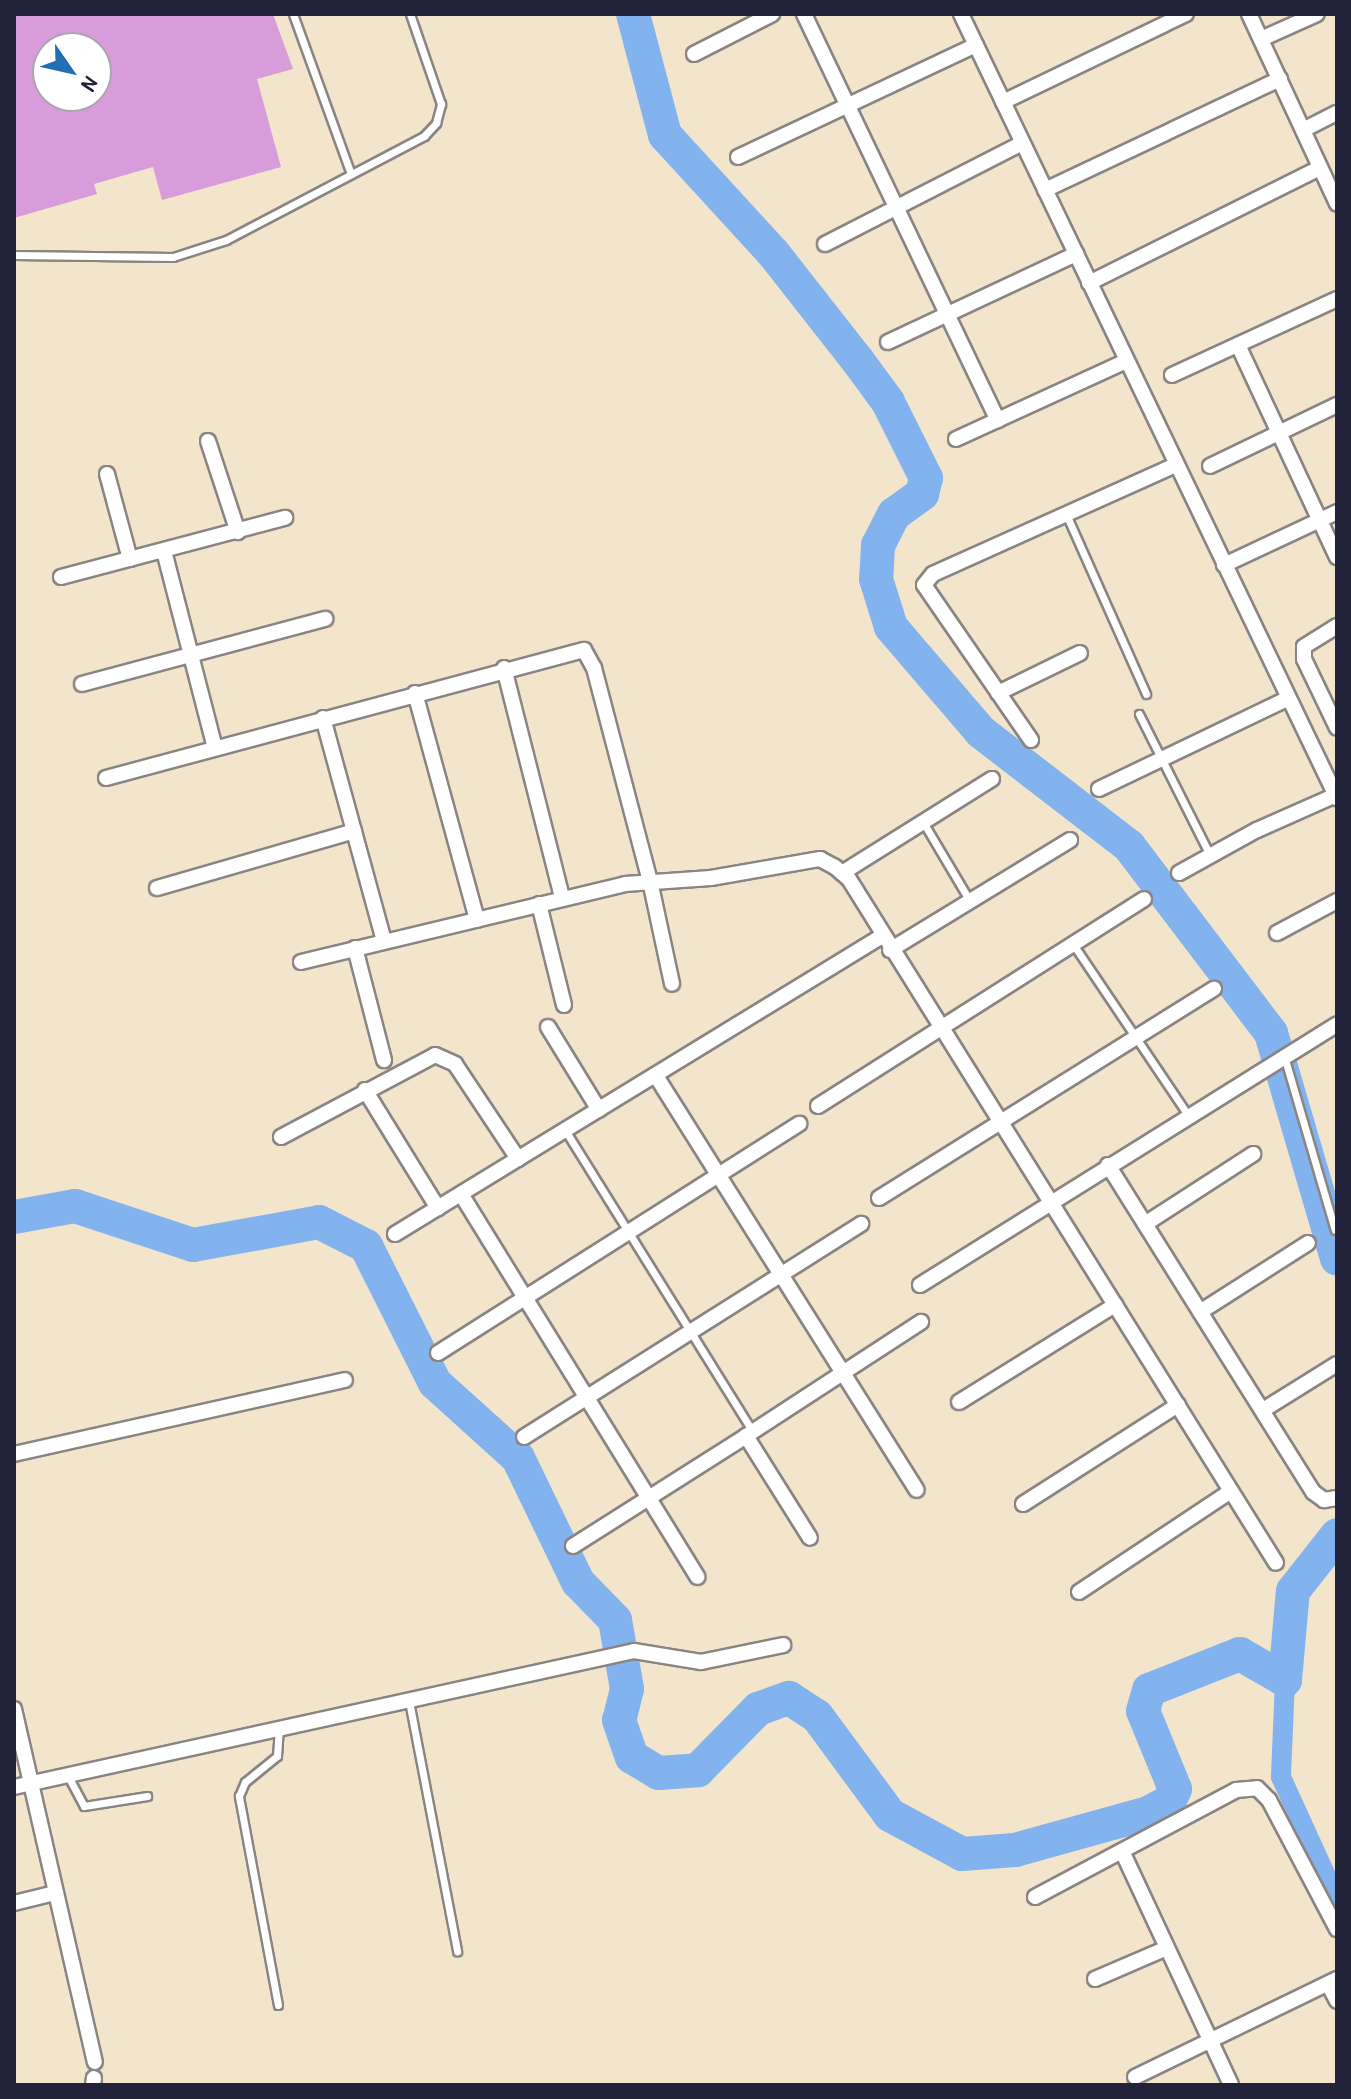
<!DOCTYPE html>
<style>
body{margin:0}
#map{position:relative;width:1351px;height:2099px;overflow:hidden;background:#f2e5cb;font-family:"Patrick Hand",sans-serif}
div>[style]{position:absolute}
[style*='--x']{left:calc(var(--x)*1px);top:calc(var(--y)*1px);width:calc(var(--w)*1px);rotate:calc(var(--a)*1deg)}
.canal>*{height:20px;margin:-10px;padding:0 10px;transform-origin:10px;border-radius:10px;background:#83b3ee}
.river>*{height:34px;margin:-17px;padding:0 17px;transform-origin:17px;border-radius:17px;background:#83b3ee}
.building>*{inset:0;background:#d89cdb}
.roads{filter:drop-shadow(2px 0 #8a8483) drop-shadow(-2px 0 #8a8483) drop-shadow(0 2px #8a8483) drop-shadow(0 -2px #8a8483)}
.lane>*{height:7px;margin:-3.5px;padding:0 3.5px;transform-origin:3.5px;border-radius:3.5px;background:#fff}
.street>*{height:14px;margin:-7px;padding:0 7px;transform-origin:7px;border-radius:7px;background:#fff}
span{translate:-50% -50%;white-space:nowrap;text-align:center;line-height:1.15;-webkit-text-stroke:6px #fff;paint-order:stroke}
.frame{position:absolute;inset:0;border:16px solid #22223b;pointer-events:none}
.north{position:absolute;left:32px;top:32px;width:80px;height:80px;box-sizing:border-box;background:#fff;border:2px solid #a7a7b1;border-radius:50%;rotate:124deg;font-size:22px;font-weight:700;line-height:32px;text-align:center;color:#22223b}
.north::after{content:'';display:block;margin:auto;width:28px;height:36px;background:#1f6fb2;clip-path:polygon(50% 0,100% 100%,50% 72%,0 100%)}
</style>
<div id="map">
<div class="canal">
<i style="--x:1285;--y:1680;--w:97;--a:92.4"></i>
<i style="--x:1281;--y:1777;--w:135;--a:65.5"></i>
</div>
<div class="river">
<i style="--x:633;--y:14;--w:125;--a:75.2"></i>
<i style="--x:665;--y:135;--w:161;--a:47.5"></i>
<i style="--x:774;--y:254;--w:136;--a:51.9"></i>
<i style="--x:858;--y:361;--w:51;--a:53.8"></i>
<i style="--x:888;--y:402;--w:85;--a:63.4"></i>
<i style="--x:926;--y:478;--w:16;--a:104"></i>
<i style="--x:922;--y:494;--w:34;--a:144"></i>
<i style="--x:894;--y:514;--w:35;--a:117"></i>
<i style="--x:878;--y:545;--w:34;--a:93"></i>
<i style="--x:876;--y:579;--w:50;--a:72.6"></i>
<i style="--x:891;--y:627;--w:138;--a:49.4"></i>
<i style="--x:981;--y:732;--w:187;--a:37.6"></i>
<i style="--x:1129;--y:846;--w:235;--a:52.8"></i>
<i style="--x:1271;--y:1033;--w:235;--a:73.7"></i>
<i style="--x:14;--y:1217;--w:62;--a:-10.2"></i>
<i style="--x:75;--y:1206;--w:124;--a:18.3"></i>
<i style="--x:193;--y:1245;--w:128;--a:-10.3"></i>
<i style="--x:319;--y:1222;--w:53;--a:27.1"></i>
<i style="--x:366;--y:1246;--w:153;--a:63.3"></i>
<i style="--x:435;--y:1383;--w:112;--a:42.1"></i>
<i style="--x:518;--y:1458;--w:138;--a:64.2"></i>
<i style="--x:578;--y:1582;--w:53;--a:45.8"></i>
<i style="--x:615;--y:1620;--w:70;--a:80.1"></i>
<i style="--x:627;--y:1689;--w:32;--a:104"></i>
<i style="--x:619;--y:1720;--w:39;--a:71"></i>
<i style="--x:632;--y:1757;--w:31;--a:31"></i>
<i style="--x:659;--y:1773;--w:39;--a:-4"></i>
<i style="--x:698;--y:1770;--w:86;--a:-45.5"></i>
<i style="--x:758;--y:1709;--w:33;--a:-20"></i>
<i style="--x:789;--y:1698;--w:33;--a:33"></i>
<i style="--x:817;--y:1716;--w:123;--a:53.6"></i>
<i style="--x:890;--y:1815;--w:82;--a:28.4"></i>
<i style="--x:962;--y:1854;--w:53;--a:-4.3"></i>
<i style="--x:1015;--y:1850;--w:138;--a:-15.5"></i>
<i style="--x:1148;--y:1813;--w:24;--a:-28"></i>
<i style="--x:1169;--y:1802;--w:14;--a:-65"></i>
<i style="--x:1175;--y:1789;--w:84;--a:-112.3"></i>
<i style="--x:1143;--y:1711;--w:22;--a:-74"></i>
<i style="--x:1149;--y:1690;--w:98;--a:-21.6"></i>
<i style="--x:1240;--y:1654;--w:52;--a:30"></i>
<i style="--x:1285;--y:1680;--w:89;--a:-84.9"></i>
<i style="--x:1293;--y:1591;--w:71;--a:-51.8"></i>
</div>
<div class="building">
<i style="clip-path:polygon(evenodd,14px 14px,273px 14px,293px 69px,257px 79px,281px 167px,162px 200px,153px 167px,94px 184px,97px 194px,14px 218px,14px 14px,48px 48px,96px 48px,96px 96px,48px 96px,48px 48px)"></i>
</div>
<div class="roads">
<div class="lane">
<i style="--x:293;--y:14;--w:170;--a:70.1"></i>
<i style="--x:14;--y:255;--w:159;--a:0.7"></i>
<i style="--x:173;--y:257;--w:56;--a:-17.8"></i>
<i style="--x:226;--y:240;--w:224;--a:-27.7"></i>
<i style="--x:424;--y:136;--w:18;--a:-47"></i>
<i style="--x:436;--y:123;--w:20;--a:-75"></i>
<i style="--x:441;--y:104;--w:95;--a:-109"></i>
<i style="--x:1066;--y:514;--w:197;--a:66"></i>
<i style="--x:1139;--y:714;--w:158;--a:63.3"></i>
<i style="--x:923;--y:822;--w:92;--a:59.3"></i>
<i style="--x:1073;--y:944;--w:206;--a:56.1"></i>
<i style="--x:1284;--y:1056;--w:181;--a:73.7"></i>
<i style="--x:565;--y:1130;--w:354;--a:58.1"></i>
<i style="--x:409;--y:1701;--w:255;--a:79.1"></i>
<i style="--x:68;--y:1776;--w:34;--a:62"></i>
<i style="--x:84;--y:1806;--w:64;--a:-9"></i>
<i style="--x:278;--y:2005;--w:213;--a:-100.6"></i>
<i style="--x:239;--y:1796;--w:15;--a:-67"></i>
<i style="--x:245;--y:1782;--w:41;--a:-39.1"></i>
<i style="--x:277;--y:1756;--w:26;--a:-86"></i>
</div>
<div class="street">
<i style="--x:804;--y:14;--w:450;--a:64.5"></i>
<i style="--x:961;--y:14;--w:870;--a:64.38"></i>
<i style="--x:1249;--y:14;--w:209;--a:65.1"></i>
<i style="--x:1261;--y:39;--w:61;--a:-24.1"></i>
<i style="--x:694;--y:54;--w:88;--a:-27.1"></i>
<i style="--x:1003;--y:102;--w:203;--a:-25.7"></i>
<i style="--x:1303;--y:130;--w:38;--a:-27"></i>
<i style="--x:738;--y:157;--w:263;--a:-25.2"></i>
<i style="--x:1045;--y:190;--w:260;--a:-25.3"></i>
<i style="--x:825;--y:244;--w:221;--a:-27.1"></i>
<i style="--x:1089;--y:283;--w:258;--a:-26.5"></i>
<i style="--x:888;--y:342;--w:208;--a:-25.1"></i>
<i style="--x:1238;--y:345;--w:234;--a:65"></i>
<i style="--x:1172;--y:375;--w:182;--a:-24.7"></i>
<i style="--x:956;--y:439;--w:187;--a:-24.6"></i>
<i style="--x:208;--y:441;--w:96;--a:71.8"></i>
<i style="--x:1210;--y:466;--w:141;--a:-25.7"></i>
<i style="--x:107;--y:474;--w:88;--a:74.9"></i>
<i style="--x:164;--y:551;--w:203;--a:75.5"></i>
<i style="--x:1224;--y:565;--w:125;--a:-25.1"></i>
<i style="--x:61;--y:577;--w:232;--a:-14.8"></i>
<i style="--x:1337;--y:626;--w:39;--a:148"></i>
<i style="--x:1304;--y:647;--w:12;--a:90"></i>
<i style="--x:1304;--y:659;--w:76;--a:64.4"></i>
<i style="--x:504;--y:668;--w:236;--a:75.8"></i>
<i style="--x:82;--y:684;--w:252;--a:-15"></i>
<i style="--x:415;--y:693;--w:235;--a:74.7"></i>
<i style="--x:998;--y:693;--w:91;--a:-26"></i>
<i style="--x:323;--y:718;--w:231;--a:74.7"></i>
<i style="--x:1031;--y:740;--w:188;--a:-124.6"></i>
<i style="--x:924;--y:585;--w:14;--a:-51"></i>
<i style="--x:933;--y:574;--w:266;--a:-24.2"></i>
<i style="--x:106;--y:778;--w:495;--a:-15"></i>
<i style="--x:584;--y:650;--w:21;--a:61"></i>
<i style="--x:594;--y:668;--w:220;--a:75.3"></i>
<i style="--x:650;--y:881;--w:105;--a:77.9"></i>
<i style="--x:1099;--y:789;--w:208;--a:-25.6"></i>
<i style="--x:842;--y:873;--w:177;--a:-32.1"></i>
<i style="--x:1179;--y:873;--w:89;--a:-28.9"></i>
<i style="--x:1257;--y:830;--w:86;--a:-23.9"></i>
<i style="--x:157;--y:888;--w:205;--a:-16.1"></i>
<i style="--x:539;--y:904;--w:104;--a:76.1"></i>
<i style="--x:1277;--y:933;--w:68;--a:-28.1"></i>
<i style="--x:355;--y:948;--w:116;--a:75.5"></i>
<i style="--x:890;--y:950;--w:211;--a:-31.4"></i>
<i style="--x:301;--y:962;--w:333;--a:-13.5"></i>
<i style="--x:625;--y:884;--w:86;--a:-4"></i>
<i style="--x:711;--y:878;--w:111;--a:-9.9"></i>
<i style="--x:820;--y:859;--w:17;--a:28"></i>
<i style="--x:835;--y:867;--w:18;--a:41"></i>
<i style="--x:849;--y:879;--w:806;--a:58.02"></i>
<i style="--x:548;--y:1027;--w:97;--a:58.4"></i>
<i style="--x:656;--y:1076;--w:489;--a:57.8"></i>
<i style="--x:365;--y:1090;--w:139;--a:58.3"></i>
<i style="--x:818;--y:1106;--w:386;--a:-32.4"></i>
<i style="--x:281;--y:1137;--w:174;--a:-28"></i>
<i style="--x:435;--y:1055;--w:22;--a:24"></i>
<i style="--x:455;--y:1064;--w:114;--a:56.4"></i>
<i style="--x:1108;--y:1165;--w:386;--a:57.9"></i>
<i style="--x:1313;--y:1492;--w:14;--a:36"></i>
<i style="--x:1324;--y:1500;--w:13;--a:-9"></i>
<i style="--x:461;--y:1194;--w:450;--a:58.3"></i>
<i style="--x:879;--y:1198;--w:395;--a:-32"></i>
<i style="--x:1145;--y:1224;--w:129;--a:-32.9"></i>
<i style="--x:395;--y:1234;--w:571;--a:-31.46"></i>
<i style="--x:920;--y:1285;--w:492;--a:-32"></i>
<i style="--x:1200;--y:1312;--w:128;--a:-32.6"></i>
<i style="--x:438;--y:1353;--w:428;--a:-32.4"></i>
<i style="--x:959;--y:1402;--w:184;--a:-31.9"></i>
<i style="--x:1263;--y:1410;--w:87;--a:-31.9"></i>
<i style="--x:746;--y:1436;--w:209;--a:-33.1"></i>
<i style="--x:524;--y:1437;--w:399;--a:-32.3"></i>
<i style="--x:14;--y:1454;--w:339;--a:-12.6"></i>
<i style="--x:1023;--y:1504;--w:184;--a:-32.6"></i>
<i style="--x:573;--y:1546;--w:205;--a:-32.4"></i>
<i style="--x:746;--y:1436;--w:120;--a:57.9"></i>
<i style="--x:1079;--y:1592;--w:182;--a:-33.6"></i>
<i style="--x:14;--y:1709;--w:362;--a:77.1"></i>
<i style="--x:14;--y:1787;--w:635;--a:-12.37"></i>
<i style="--x:634;--y:1651;--w:68;--a:9.3"></i>
<i style="--x:701;--y:1662;--w:84;--a:-11.7"></i>
<i style="--x:1122;--y:1851;--w:258;--a:65"></i>
<i style="--x:1035;--y:1897;--w:228;--a:-28"></i>
<i style="--x:1236;--y:1790;--w:21;--a:-5"></i>
<i style="--x:1257;--y:1788;--w:17;--a:45"></i>
<i style="--x:1269;--y:1800;--w:146;--a:62.2"></i>
<i style="--x:14;--y:1903;--w:42;--a:-13.7"></i>
<i style="--x:1095;--y:1979;--w:78;--a:-23.3"></i>
<i style="--x:1328;--y:1984;--w:19;--a:62"></i>
<i style="--x:1135;--y:2077;--w:225;--a:-25.9"></i>
<i style="--x:93;--y:2085;--w:7;--a:-82"></i>
</div>
</div>
<div class="frame"></div>
<div class="north">N</div>
</div>
